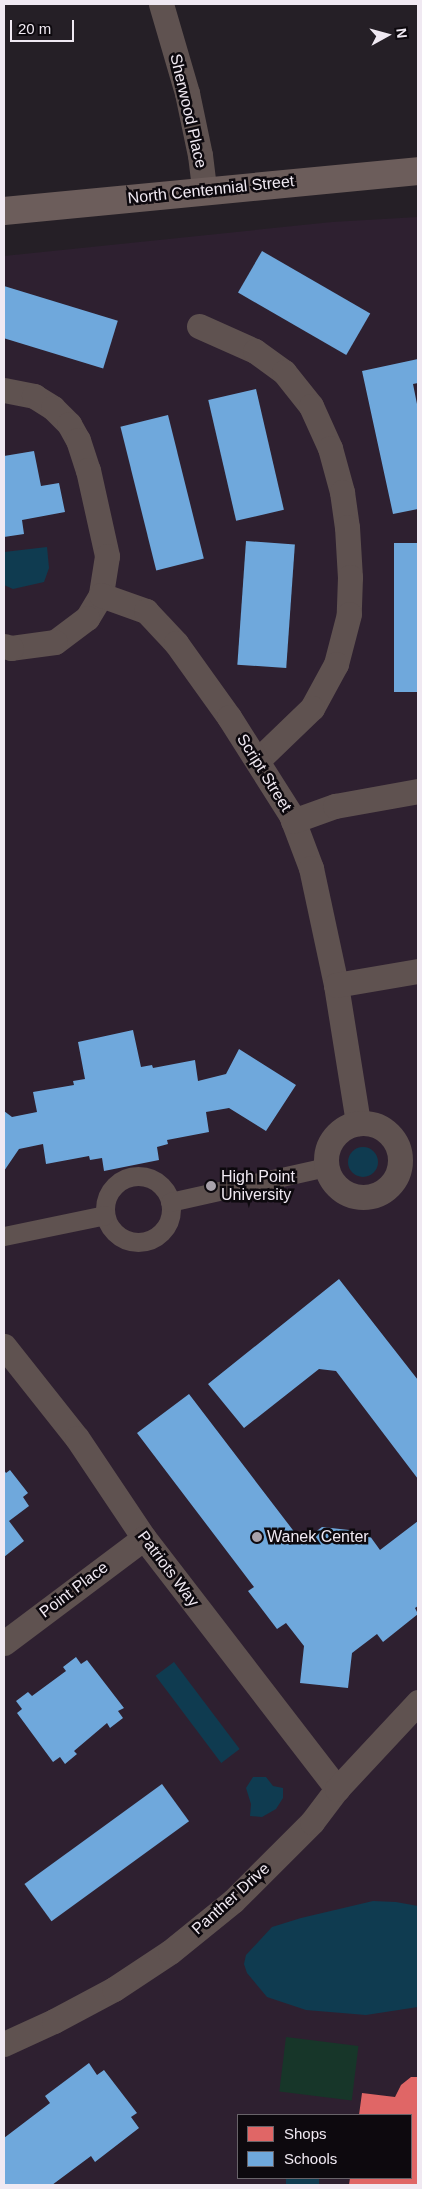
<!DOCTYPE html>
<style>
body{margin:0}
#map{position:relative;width:422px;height:2189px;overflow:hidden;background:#251f26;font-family:Helvetica,sans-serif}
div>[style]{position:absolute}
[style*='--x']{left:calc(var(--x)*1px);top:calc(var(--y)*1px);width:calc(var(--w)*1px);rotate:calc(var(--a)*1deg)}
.built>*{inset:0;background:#2e2030}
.green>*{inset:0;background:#173629;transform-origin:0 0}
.water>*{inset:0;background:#0f3b50;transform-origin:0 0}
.round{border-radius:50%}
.shops>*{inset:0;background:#e06666}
.schools>*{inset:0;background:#6fa8dc;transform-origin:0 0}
.pedestrian>*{height:19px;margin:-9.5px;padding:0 9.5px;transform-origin:9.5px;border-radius:9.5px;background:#5f5250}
.pedestrian>.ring{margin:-9.5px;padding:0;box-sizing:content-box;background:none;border:19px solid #5f5250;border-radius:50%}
.minor>*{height:25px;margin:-12.5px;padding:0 12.5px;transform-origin:12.5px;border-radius:12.5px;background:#5f5250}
.minor>.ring{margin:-12.5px;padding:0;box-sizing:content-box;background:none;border:25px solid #5f5250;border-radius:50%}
.secondary>*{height:28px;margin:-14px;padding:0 14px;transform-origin:14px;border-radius:14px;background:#6c5d5b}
.dots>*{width:14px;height:14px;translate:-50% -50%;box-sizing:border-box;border:2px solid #0d090e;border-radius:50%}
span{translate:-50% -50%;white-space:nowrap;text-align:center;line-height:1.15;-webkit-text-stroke:5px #0d090e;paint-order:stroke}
.street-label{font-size:16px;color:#f0e9f2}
.poi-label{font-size:16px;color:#f0e9f2}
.left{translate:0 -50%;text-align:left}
.frame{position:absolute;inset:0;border:5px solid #f0e9f2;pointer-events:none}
.legend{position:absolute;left:237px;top:2114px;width:175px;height:65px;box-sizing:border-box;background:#0d090e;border:1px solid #686369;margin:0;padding:6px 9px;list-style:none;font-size:15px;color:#f0e9f2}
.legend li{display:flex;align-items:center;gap:10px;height:25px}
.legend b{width:25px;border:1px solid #686369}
.north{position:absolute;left:362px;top:10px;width:50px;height:50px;-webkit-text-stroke:4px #0d090e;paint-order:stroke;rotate:83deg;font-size:14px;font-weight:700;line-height:20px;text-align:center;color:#f0e9f2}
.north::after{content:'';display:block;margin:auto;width:18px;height:22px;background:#f0e9f2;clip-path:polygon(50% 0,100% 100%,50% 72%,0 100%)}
.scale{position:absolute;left:10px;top:20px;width:64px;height:22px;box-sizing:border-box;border:2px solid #f0e9f2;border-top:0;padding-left:6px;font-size:15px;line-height:18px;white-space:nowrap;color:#f0e9f2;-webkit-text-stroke:4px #0d090e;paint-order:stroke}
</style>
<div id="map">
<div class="built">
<i style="clip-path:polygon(evenodd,418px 217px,418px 2185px,4px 2185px,4px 256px,332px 222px,418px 217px,238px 2115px,411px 2115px,411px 2178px,238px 2178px,238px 2115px)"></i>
</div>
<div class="green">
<i style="left:286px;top:2037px;width:73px;height:55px;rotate:7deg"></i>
</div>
<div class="water">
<i style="clip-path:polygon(47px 547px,49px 568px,44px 582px,13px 589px,4px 585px,4px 552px)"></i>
<i class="round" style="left:348px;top:1147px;width:30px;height:30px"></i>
<i style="left:174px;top:1662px;width:109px;height:23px;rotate:53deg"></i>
<i style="clip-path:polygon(253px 1777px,266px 1777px,273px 1786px,283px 1788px,283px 1798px,276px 1809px,262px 1817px,250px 1816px,251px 1804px,246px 1788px)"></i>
<i style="clip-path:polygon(373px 1901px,396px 1902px,418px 1906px,418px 2007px,366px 2015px,306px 2010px,267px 1997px,247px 1973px,244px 1964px,246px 1955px,272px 1927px,301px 1918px)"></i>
<i style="left:286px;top:2178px;width:33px;height:7px"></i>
</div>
<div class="shops">
<i style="clip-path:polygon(411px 2077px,418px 2077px,418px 2185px,349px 2185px,350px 2178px,411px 2178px,411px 2115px,359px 2115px,362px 2093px,395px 2097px,401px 2085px)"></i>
</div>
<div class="schools">
<i style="left:262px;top:251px;width:125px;height:48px;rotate:30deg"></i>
<i style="left:4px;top:286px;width:119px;height:50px;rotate:17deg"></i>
<i style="clip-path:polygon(418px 359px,418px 383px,413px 384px,418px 409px,418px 509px,393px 514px,362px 371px)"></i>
<i style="left:256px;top:389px;width:124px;height:49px;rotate:77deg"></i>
<i style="left:168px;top:415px;width:148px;height:49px;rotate:76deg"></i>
<i style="clip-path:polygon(34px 451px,41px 486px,59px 483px,65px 512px,22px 520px,24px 534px,4px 537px,4px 456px)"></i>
<i style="left:246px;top:541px;width:49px;height:124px;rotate:4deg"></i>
<i style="left:394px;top:543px;width:24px;height:149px"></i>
<i style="clip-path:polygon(133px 1030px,141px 1067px,152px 1065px,153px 1068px,195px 1060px,198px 1081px,226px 1074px,239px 1049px,296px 1085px,266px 1131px,229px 1108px,206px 1112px,209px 1132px,167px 1140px,168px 1144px,157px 1147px,159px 1160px,104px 1171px,102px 1158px,90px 1160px,89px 1156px,46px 1164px,43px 1144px,19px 1149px,4px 1171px,4px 1111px,12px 1117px,37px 1112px,33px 1092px,74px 1085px,73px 1081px,85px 1079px,78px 1042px)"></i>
<i style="clip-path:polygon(339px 1279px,418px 1380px,418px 1479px,336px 1371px,319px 1369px,244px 1428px,208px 1384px)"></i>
<i style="clip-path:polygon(189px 1394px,302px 1542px,322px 1527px,367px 1532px,380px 1550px,418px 1521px,418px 1606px,415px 1608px,418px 1614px,383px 1642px,377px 1634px,352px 1653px,348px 1688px,300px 1683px,304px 1646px,286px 1623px,277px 1629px,248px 1591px,254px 1587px,137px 1433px)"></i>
<i style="clip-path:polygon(4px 1470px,6px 1473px,10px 1470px,28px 1493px,23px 1497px,29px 1506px,9px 1521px,24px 1541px,4px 1557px)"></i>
<i style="clip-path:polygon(76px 1657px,81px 1664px,87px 1660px,124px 1708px,118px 1711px,123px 1718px,110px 1728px,107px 1723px,74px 1751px,77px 1754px,65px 1764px,60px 1757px,53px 1762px,17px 1713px,22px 1709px,16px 1701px,28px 1692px,32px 1696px,66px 1671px,63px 1667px)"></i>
<i style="left:162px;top:1784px;width:46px;height:170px;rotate:54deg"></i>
<i style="clip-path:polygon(89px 2063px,97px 2075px,104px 2070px,137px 2113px,131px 2117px,139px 2128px,95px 2162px,91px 2156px,52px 2185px,4px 2185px,4px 2138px,50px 2103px,45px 2096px)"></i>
</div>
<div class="pedestrian">
<i class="ring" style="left:105px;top:1176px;width:47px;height:47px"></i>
<i style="--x:170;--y:1202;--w:160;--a:-12.6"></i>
<i style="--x:4;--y:1236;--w:103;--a:-11.7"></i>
</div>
<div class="minor">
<i style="--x:161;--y:4;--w:93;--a:73.7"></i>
<i style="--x:187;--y:93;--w:63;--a:78.2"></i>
<i style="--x:200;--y:155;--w:35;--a:83"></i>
<i style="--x:199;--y:326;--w:61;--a:24.1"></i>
<i style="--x:255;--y:351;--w:36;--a:36"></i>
<i style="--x:284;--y:372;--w:43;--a:51.5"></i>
<i style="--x:311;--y:406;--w:46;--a:65.7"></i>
<i style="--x:330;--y:448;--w:46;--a:74.7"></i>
<i style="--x:342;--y:492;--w:35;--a:82"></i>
<i style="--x:347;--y:527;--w:50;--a:86.6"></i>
<i style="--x:350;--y:577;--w:37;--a:92"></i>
<i style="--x:349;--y:614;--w:52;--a:104.6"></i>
<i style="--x:336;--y:664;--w:50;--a:118.6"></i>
<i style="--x:312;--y:708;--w:76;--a:136.1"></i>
<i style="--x:4;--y:390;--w:31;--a:11"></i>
<i style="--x:34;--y:396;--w:22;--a:32"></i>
<i style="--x:53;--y:408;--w:23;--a:45"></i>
<i style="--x:69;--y:424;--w:18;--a:61"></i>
<i style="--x:78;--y:440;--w:32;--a:72"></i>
<i style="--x:88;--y:470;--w:88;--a:77.5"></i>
<i style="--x:107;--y:556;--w:39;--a:99"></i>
<i style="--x:101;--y:595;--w:27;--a:121"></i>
<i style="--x:87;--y:618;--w:40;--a:143"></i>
<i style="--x:55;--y:642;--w:44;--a:172.2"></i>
<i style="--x:11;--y:648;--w:7;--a:-164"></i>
<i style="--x:101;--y:595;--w:48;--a:19.6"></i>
<i style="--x:146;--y:611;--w:44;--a:46.8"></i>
<i style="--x:176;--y:643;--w:91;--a:54.4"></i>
<i style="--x:229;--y:717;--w:116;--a:57.7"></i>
<i style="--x:291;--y:815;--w:57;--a:69.3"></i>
<i style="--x:311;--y:868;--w:120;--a:77.9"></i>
<i style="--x:336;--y:985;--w:140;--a:80.9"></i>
<i style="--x:293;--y:821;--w:45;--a:-19.7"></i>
<i style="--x:335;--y:806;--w:84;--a:-10.2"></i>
<i style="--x:336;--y:985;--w:83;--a:-9.7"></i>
<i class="ring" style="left:326px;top:1123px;width:49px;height:49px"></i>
<i style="--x:4;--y:1346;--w:117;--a:51.6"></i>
<i style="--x:77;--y:1438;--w:120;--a:56.2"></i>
<i style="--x:144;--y:1538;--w:317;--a:52.4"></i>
<i style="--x:4;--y:1643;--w:175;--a:-36.9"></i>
<i style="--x:4;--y:2044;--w:55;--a:-24.7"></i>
<i style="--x:54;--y:2021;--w:68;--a:-28.1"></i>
<i style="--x:114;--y:1989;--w:67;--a:-33.5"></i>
<i style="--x:170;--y:1952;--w:81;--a:-39"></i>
<i style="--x:233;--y:1901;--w:112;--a:-45"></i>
<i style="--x:312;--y:1822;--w:41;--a:-52.9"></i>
<i style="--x:337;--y:1789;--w:119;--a:-47"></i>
</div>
<div class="secondary">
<i style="--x:4;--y:211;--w:416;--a:-5.5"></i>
</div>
<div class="dots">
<i style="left:211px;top:1186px;background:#a9a2ab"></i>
<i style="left:257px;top:1537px;background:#a9a2ab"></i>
</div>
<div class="street-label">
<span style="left:188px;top:111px;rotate:77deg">Sherwood Place</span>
<span style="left:211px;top:190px;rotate:-6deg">North Centennial Street</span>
<span style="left:264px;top:773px;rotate:58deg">Script Street</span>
<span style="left:168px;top:1569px;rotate:53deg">Patriots Way</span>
<span style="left:74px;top:1590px;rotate:-37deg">Point Place</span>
<span style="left:231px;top:1899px;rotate:-42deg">Panther Drive</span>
</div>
<div class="poi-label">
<span class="left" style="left:221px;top:1186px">High Point<br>University</span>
<span class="left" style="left:267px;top:1537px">Wanek Center</span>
</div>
<div class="frame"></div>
<ul class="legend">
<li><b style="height:14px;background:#e06666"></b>Shops</li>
<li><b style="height:14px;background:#6fa8dc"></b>Schools</li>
</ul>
<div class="north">N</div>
<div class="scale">20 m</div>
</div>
